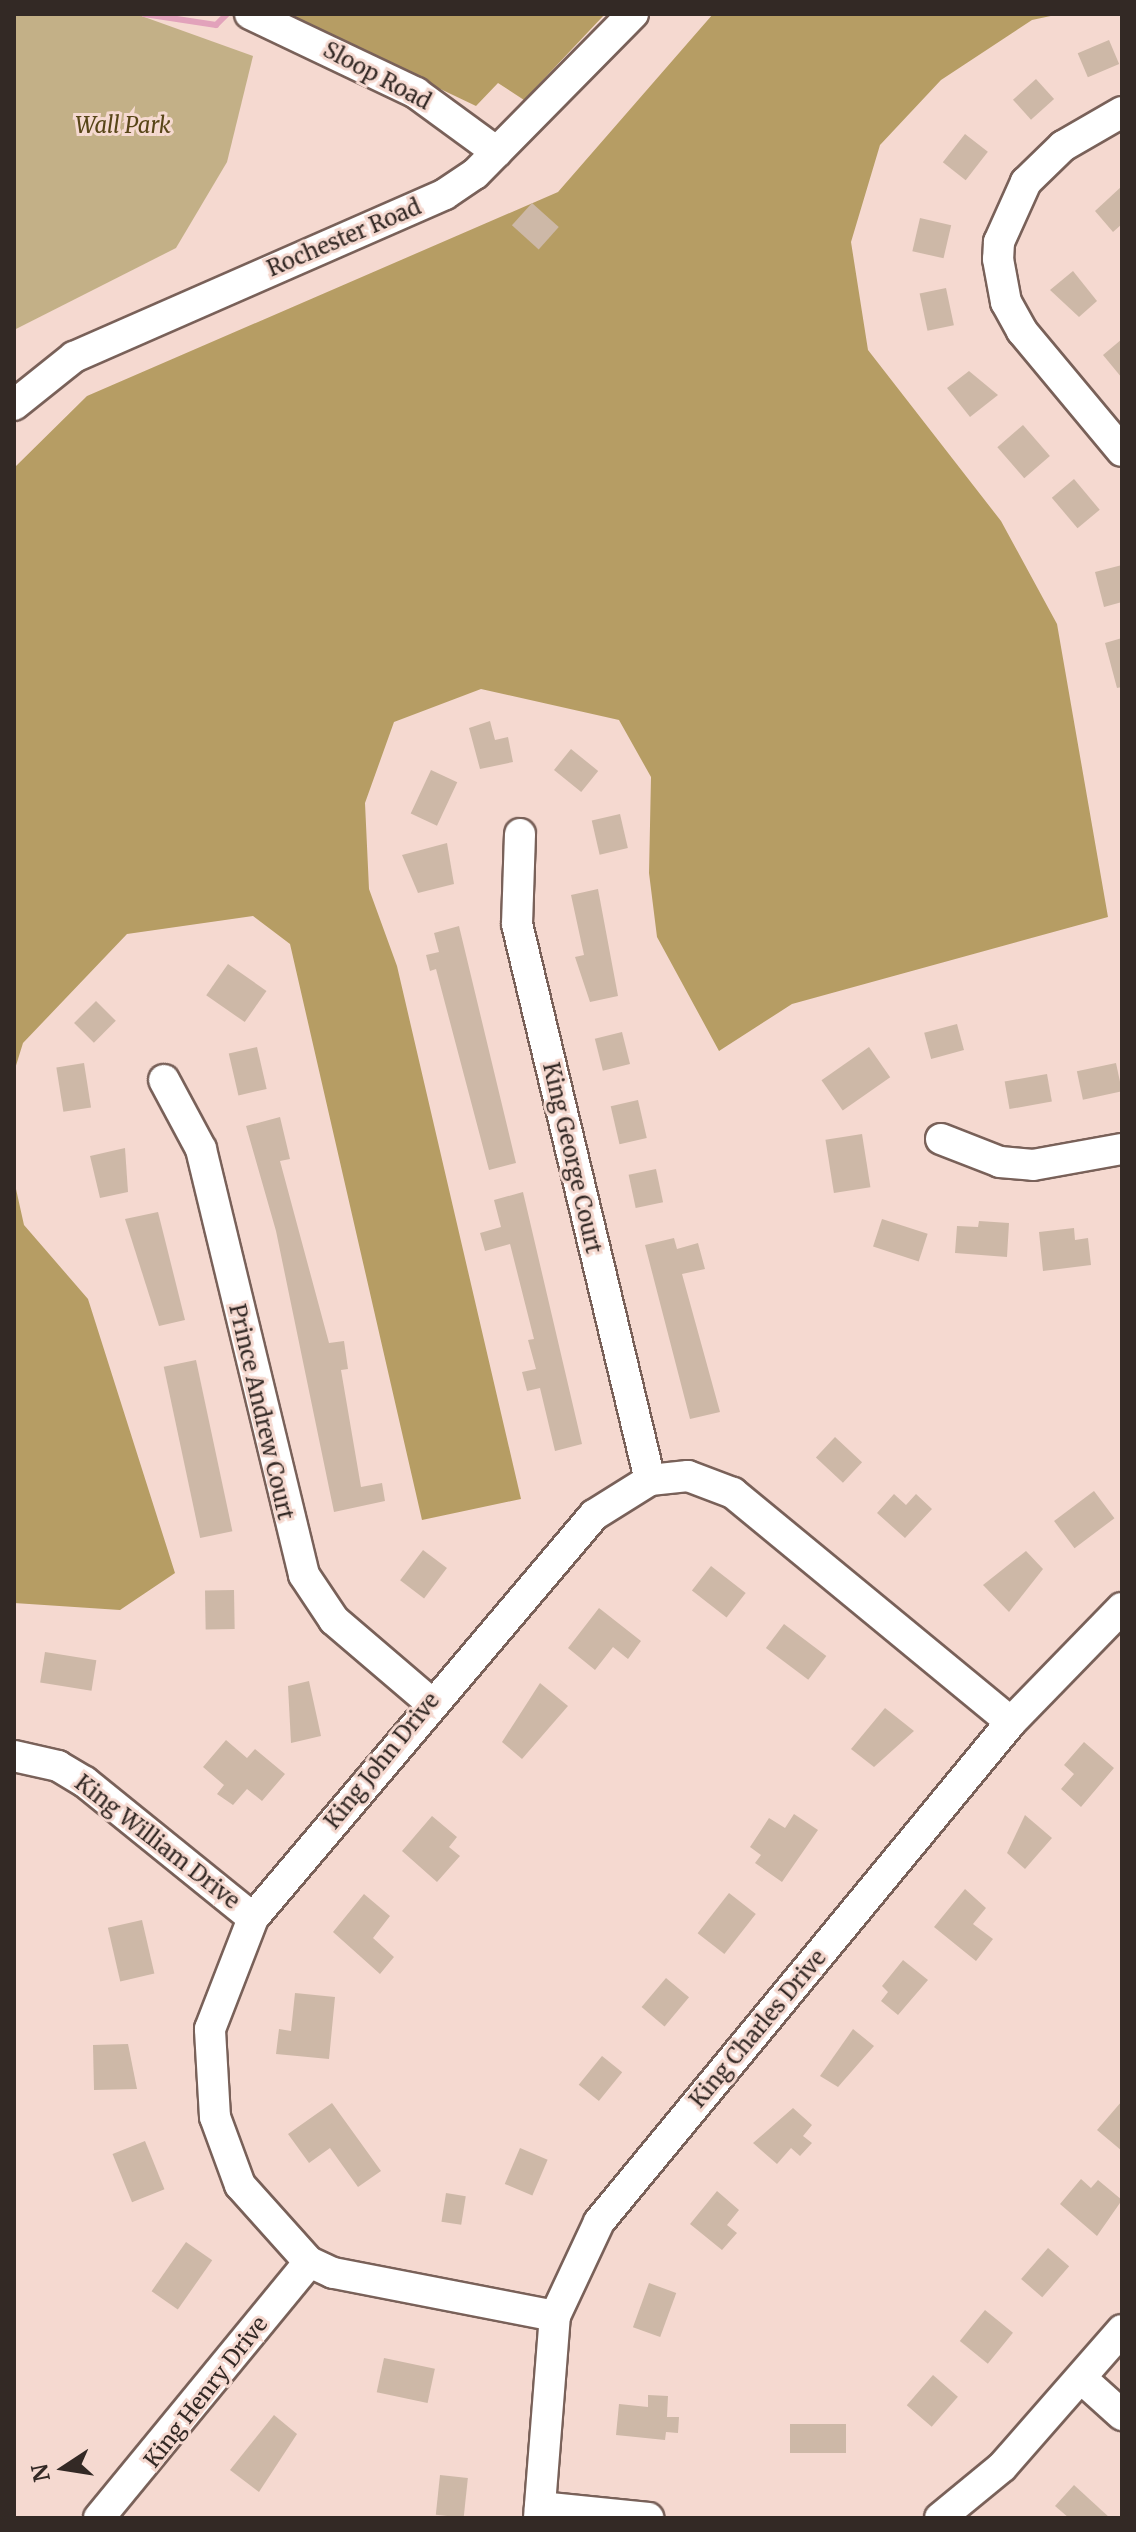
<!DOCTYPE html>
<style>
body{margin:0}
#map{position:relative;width:1136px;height:2532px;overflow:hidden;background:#f5d9d0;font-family:Merriweather,serif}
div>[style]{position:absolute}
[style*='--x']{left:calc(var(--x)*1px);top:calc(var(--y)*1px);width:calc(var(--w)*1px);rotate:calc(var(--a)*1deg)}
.green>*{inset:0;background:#c3b087}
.forest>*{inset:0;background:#b69d64}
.stream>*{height:6px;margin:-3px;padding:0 3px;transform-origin:3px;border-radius:3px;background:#e2a2bb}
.building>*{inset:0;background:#cdb8a7;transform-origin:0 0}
.roads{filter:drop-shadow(2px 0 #796159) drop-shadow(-2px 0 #796159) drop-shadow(0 2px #796159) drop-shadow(0 -2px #796159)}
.minor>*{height:30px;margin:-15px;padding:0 15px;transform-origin:15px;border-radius:15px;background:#fff}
span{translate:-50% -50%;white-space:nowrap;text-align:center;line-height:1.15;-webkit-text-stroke:6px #f5d9d0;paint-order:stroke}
.street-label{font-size:22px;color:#332925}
.park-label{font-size:22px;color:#574517;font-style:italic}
.frame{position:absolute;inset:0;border:16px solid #332925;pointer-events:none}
.north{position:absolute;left:24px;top:2428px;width:80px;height:80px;-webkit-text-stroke:6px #f5d9d0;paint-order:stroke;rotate:258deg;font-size:22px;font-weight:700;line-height:32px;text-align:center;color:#332925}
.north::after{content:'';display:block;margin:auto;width:28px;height:36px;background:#332925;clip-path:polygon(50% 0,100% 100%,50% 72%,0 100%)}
</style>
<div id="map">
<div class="green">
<i style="clip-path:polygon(14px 14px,136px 14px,253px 56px,227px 162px,176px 248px,14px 330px)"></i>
</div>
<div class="forest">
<i style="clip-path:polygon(283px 14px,605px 14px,524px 100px,498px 83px,476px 106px)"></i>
<i style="clip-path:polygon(713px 14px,1060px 14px,1032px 20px,941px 80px,880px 145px,851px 242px,868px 350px,1001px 521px,1057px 624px,1108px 917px,792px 1004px,719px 1051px,657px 937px,649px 873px,651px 777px,619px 720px,481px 689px,394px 722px,365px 803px,369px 889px,397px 966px,521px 1499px,422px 1520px,290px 944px,253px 916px,127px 934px,23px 1043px,14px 1072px,14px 468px,87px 396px,558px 192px)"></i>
<i style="clip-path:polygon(14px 1180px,24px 1225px,88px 1299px,175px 1573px,120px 1610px,14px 1603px)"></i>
</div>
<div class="stream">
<i style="--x:144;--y:14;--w:73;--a:8.7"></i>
<i style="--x:216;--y:25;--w:16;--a:-45"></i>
</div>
<div class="building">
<i style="left:1109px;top:40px;width:26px;height:34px;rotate:67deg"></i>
<i style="left:1036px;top:79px;width:27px;height:31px;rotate:48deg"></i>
<i style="left:965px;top:134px;width:29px;height:36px;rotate:38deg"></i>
<i style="clip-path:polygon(1122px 186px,1122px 224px,1113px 232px,1095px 211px)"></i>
<i style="left:532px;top:203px;width:36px;height:30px;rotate:42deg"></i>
<i style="left:920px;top:218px;width:32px;height:34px;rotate:13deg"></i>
<i style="clip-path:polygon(1073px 271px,1097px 301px,1079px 317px,1050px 290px)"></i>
<i style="left:946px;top:288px;width:38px;height:27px;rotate:78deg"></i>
<i style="clip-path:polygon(1122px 339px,1122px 378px,1103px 355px)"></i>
<i style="clip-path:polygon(969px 371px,998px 395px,970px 417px,947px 388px)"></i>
<i style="left:1023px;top:425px;width:41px;height:34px;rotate:49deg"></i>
<i style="left:1074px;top:479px;width:40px;height:29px;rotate:50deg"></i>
<i style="clip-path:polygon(1122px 565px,1122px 602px,1104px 607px,1095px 572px)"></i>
<i style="clip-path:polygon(1122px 638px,1122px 687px,1117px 688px,1105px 643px)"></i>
<i style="clip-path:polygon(490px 721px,495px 740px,508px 737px,513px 762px,480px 769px,469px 728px)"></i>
<i style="left:571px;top:749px;width:35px;height:27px;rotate:39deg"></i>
<i style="left:431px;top:770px;width:29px;height:48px;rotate:25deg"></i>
<i style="left:620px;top:814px;width:35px;height:29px;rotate:77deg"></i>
<i style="clip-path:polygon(447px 843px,454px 884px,418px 893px,402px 855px)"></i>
<i style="clip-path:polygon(598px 889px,618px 996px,590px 1002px,575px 957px,584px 955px,571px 895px)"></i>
<i style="clip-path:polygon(459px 926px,516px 1163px,489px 1170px,436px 969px,430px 971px,426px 955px,439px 952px,434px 933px)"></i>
<i style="left:228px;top:964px;width:47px;height:38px;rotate:35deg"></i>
<i style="left:96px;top:1001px;width:28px;height:31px;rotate:45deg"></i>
<i style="left:957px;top:1024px;width:27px;height:34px;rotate:75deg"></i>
<i style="left:622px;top:1032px;width:33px;height:28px;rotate:76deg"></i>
<i style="left:257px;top:1047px;width:43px;height:29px;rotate:77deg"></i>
<i style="left:869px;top:1047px;width:37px;height:58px;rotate:55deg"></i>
<i style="left:84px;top:1063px;width:45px;height:28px;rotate:81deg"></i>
<i style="left:1116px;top:1063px;width:29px;height:40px;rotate:78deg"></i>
<i style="left:1047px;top:1074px;width:28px;height:43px;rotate:80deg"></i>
<i style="left:638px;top:1100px;width:39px;height:28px;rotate:77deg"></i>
<i style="clip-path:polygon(280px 1117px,290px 1159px,280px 1161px,329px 1343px,344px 1341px,348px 1369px,341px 1370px,361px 1487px,382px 1483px,385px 1501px,334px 1512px,276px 1231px,246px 1126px)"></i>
<i style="left:862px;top:1134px;width:54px;height:37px;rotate:81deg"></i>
<i style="clip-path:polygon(125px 1148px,128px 1192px,100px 1198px,90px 1156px)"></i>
<i style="left:656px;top:1169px;width:34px;height:28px;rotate:78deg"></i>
<i style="clip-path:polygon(523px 1192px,582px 1444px,555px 1451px,540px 1388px,527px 1391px,522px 1372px,536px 1369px,528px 1340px,534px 1339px,510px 1244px,485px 1251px,480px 1233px,501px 1227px,494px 1200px)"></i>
<i style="clip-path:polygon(158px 1212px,185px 1320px,159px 1326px,125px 1219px)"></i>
<i style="left:882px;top:1219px;width:48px;height:29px;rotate:18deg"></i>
<i style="clip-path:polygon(979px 1221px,1009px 1223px,1007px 1257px,955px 1253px,957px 1226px,978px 1227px)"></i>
<i style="clip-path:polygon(1074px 1228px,1075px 1240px,1088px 1238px,1091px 1265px,1043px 1271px,1039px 1232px)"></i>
<i style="clip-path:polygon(674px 1238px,677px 1249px,698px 1243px,705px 1269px,682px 1274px,720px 1412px,690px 1419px,645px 1245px)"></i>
<i style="left:196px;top:1360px;width:175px;height:33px;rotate:78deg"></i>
<i style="left:835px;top:1437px;width:37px;height:28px;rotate:43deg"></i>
<i style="left:1094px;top:1491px;width:34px;height:50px;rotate:53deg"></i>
<i style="clip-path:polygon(894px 1494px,906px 1505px,916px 1494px,932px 1509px,905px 1538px,877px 1513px)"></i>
<i style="left:423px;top:1550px;width:30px;height:38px;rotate:37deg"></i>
<i style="clip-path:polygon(1026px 1551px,1043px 1569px,1009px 1612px,983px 1585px)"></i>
<i style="left:711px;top:1566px;width:44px;height:31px;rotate:38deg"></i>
<i style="left:234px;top:1590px;width:39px;height:29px;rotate:89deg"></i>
<i style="clip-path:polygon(599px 1608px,641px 1641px,628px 1659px,613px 1647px,595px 1670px,568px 1648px)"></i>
<i style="left:784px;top:1624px;width:53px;height:30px;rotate:37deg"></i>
<i style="left:45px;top:1652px;width:52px;height:31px;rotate:9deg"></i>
<i style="clip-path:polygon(309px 1681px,321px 1736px,291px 1743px,288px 1686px)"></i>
<i style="clip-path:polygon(540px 1683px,568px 1706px,522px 1759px,502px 1742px)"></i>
<i style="clip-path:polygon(885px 1708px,914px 1731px,874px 1767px,851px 1749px)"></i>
<i style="clip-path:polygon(226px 1740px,247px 1758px,255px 1749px,285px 1774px,262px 1801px,247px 1789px,233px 1805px,217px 1794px,224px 1785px,203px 1767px)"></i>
<i style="clip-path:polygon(1084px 1742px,1114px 1768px,1081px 1807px,1061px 1789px,1074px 1774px,1064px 1765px)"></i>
<i style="clip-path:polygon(794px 1814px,818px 1830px,782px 1882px,755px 1863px,761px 1855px,750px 1847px,769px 1818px,785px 1828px)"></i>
<i style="clip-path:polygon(1025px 1815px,1052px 1838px,1025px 1869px,1007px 1853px)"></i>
<i style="clip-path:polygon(432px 1816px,457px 1837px,449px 1847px,460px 1856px,437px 1882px,402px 1851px)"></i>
<i style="clip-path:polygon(965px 1889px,986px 1908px,973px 1924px,993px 1939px,976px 1961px,934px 1927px)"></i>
<i style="left:729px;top:1893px;width:34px;height:51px;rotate:38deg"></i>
<i style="clip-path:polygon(364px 1894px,390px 1916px,373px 1938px,394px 1957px,380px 1974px,333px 1932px)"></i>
<i style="left:142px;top:1920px;width:55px;height:35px;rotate:77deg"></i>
<i style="clip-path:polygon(903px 1960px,928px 1980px,898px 2015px,881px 2001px,888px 1992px,882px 1986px)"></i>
<i style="left:666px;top:1978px;width:30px;height:38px;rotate:40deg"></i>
<i style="clip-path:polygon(295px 1993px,335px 1997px,329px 2059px,276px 2054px,279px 2029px,291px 2031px)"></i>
<i style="clip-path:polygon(853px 2029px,874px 2046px,838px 2087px,820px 2076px)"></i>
<i style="clip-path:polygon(128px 2044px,137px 2089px,94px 2090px,93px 2045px)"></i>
<i style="left:602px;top:2056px;width:26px;height:37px;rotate:39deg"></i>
<i style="clip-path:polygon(1122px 2101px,1122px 2151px,1097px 2130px)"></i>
<i style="clip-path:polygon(332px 2103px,381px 2171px,358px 2187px,330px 2148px,309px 2163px,288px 2134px)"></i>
<i style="clip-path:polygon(793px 2108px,812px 2125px,803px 2136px,812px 2143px,800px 2156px,791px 2148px,777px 2164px,753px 2143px)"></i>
<i style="left:145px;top:2141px;width:52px;height:35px;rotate:68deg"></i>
<i style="left:520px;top:2148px;width:30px;height:39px;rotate:23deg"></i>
<i style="clip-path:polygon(1081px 2179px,1091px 2188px,1098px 2180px,1122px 2200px,1097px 2236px,1060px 2204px)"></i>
<i style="clip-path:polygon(717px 2191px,739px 2210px,727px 2225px,737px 2233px,722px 2250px,690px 2224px)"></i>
<i style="left:446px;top:2193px;width:20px;height:29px;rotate:9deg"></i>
<i style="left:186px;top:2242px;width:32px;height:60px;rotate:35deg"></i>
<i style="left:1048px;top:2248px;width:28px;height:41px;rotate:41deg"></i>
<i style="left:649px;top:2283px;width:29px;height:47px;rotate:20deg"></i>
<i style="left:985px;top:2310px;width:36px;height:40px;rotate:39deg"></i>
<i style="left:384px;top:2358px;width:52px;height:35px;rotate:12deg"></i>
<i style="left:933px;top:2375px;width:33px;height:40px;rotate:41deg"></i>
<i style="clip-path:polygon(648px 2395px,668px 2396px,667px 2417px,679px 2417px,678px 2433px,666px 2432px,665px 2440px,616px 2435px,619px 2404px,648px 2407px)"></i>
<i style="clip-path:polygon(274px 2415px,297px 2434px,259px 2492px,230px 2470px)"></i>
<i style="left:790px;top:2424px;width:56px;height:29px"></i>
<i style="left:440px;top:2475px;width:28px;height:40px;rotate:6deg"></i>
<i style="clip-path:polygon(1074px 2485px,1110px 2518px,1069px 2518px,1055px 2506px)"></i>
</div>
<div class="roads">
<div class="minor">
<i style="--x:250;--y:14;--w:184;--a:25.4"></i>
<i style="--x:416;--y:93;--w:100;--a:36.1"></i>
<i style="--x:1122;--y:112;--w:68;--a:150"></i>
<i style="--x:1063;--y:146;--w:52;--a:135.8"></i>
<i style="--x:1026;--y:182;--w:66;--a:114.2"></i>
<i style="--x:999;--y:242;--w:17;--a:93"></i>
<i style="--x:998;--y:259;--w:44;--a:79.5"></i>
<i style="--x:1006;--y:302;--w:33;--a:61"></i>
<i style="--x:1022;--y:331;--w:156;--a:50.2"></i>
<i style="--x:14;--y:405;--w:77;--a:-38.7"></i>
<i style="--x:74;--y:357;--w:405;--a:-23.7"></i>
<i style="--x:445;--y:194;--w:36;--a:-34"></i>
<i style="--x:475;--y:174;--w:225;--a:-45.4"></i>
<i style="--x:520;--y:834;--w:90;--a:91.9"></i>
<i style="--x:517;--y:924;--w:572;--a:76.55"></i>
<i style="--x:164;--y:1080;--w:78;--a:61.8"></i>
<i style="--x:201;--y:1149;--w:438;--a:76.4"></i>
<i style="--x:304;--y:1575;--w:54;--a:56.3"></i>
<i style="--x:334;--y:1620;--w:126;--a:40.5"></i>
<i style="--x:941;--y:1139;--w:63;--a:21.3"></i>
<i style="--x:1000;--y:1162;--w:33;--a:5"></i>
<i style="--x:1033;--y:1165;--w:90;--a:-10.2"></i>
<i style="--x:14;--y:1756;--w:45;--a:12.8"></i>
<i style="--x:58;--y:1766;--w:31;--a:31"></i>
<i style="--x:85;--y:1782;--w:216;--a:39"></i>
<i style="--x:555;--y:2316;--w:226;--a:-169"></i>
<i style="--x:333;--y:2273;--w:26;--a:-155"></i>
<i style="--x:309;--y:2262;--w:103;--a:-131.9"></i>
<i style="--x:240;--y:2185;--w:72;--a:-110.2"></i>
<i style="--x:215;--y:2117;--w:88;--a:-93.3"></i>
<i style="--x:210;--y:2029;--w:119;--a:-68.8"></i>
<i style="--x:253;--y:1918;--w:528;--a:-49.76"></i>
<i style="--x:594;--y:1515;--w:66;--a:-32"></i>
<i style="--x:650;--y:1480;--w:38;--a:-6"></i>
<i style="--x:688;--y:1476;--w:48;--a:20.7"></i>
<i style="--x:733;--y:1493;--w:360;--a:39.5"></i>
<i style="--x:1082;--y:2379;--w:54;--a:42"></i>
<i style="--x:540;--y:2507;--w:109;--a:5.8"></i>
<i style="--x:99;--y:2518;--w:331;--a:-50.6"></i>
<i style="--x:539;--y:2518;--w:203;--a:-85.5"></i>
<i style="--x:555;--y:2316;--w:104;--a:-64.9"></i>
<i style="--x:599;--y:2222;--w:648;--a:-50.51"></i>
<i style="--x:1011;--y:1722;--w:159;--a:-45.8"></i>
<i style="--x:940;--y:2518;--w:80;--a:-39.4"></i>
<i style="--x:1002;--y:2467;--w:182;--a:-48.8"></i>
</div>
</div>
<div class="street-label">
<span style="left:377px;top:76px;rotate:28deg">Sloop Road</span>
<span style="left:344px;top:238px;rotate:-23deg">Rochester Road</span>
<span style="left:572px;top:1158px;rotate:77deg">King George Court</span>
<span style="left:261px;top:1412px;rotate:77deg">Prince Andrew Court</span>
<span style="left:382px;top:1761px;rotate:-51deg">King John Drive</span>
<span style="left:157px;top:1842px;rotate:38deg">King William Drive</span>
<span style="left:758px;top:2029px;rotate:-50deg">King Charles Drive</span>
<span style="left:206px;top:2392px;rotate:-52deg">King Henry Drive</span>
</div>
<div class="park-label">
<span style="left:123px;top:126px">Wall Park</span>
</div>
<div class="frame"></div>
<div class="north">N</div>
</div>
